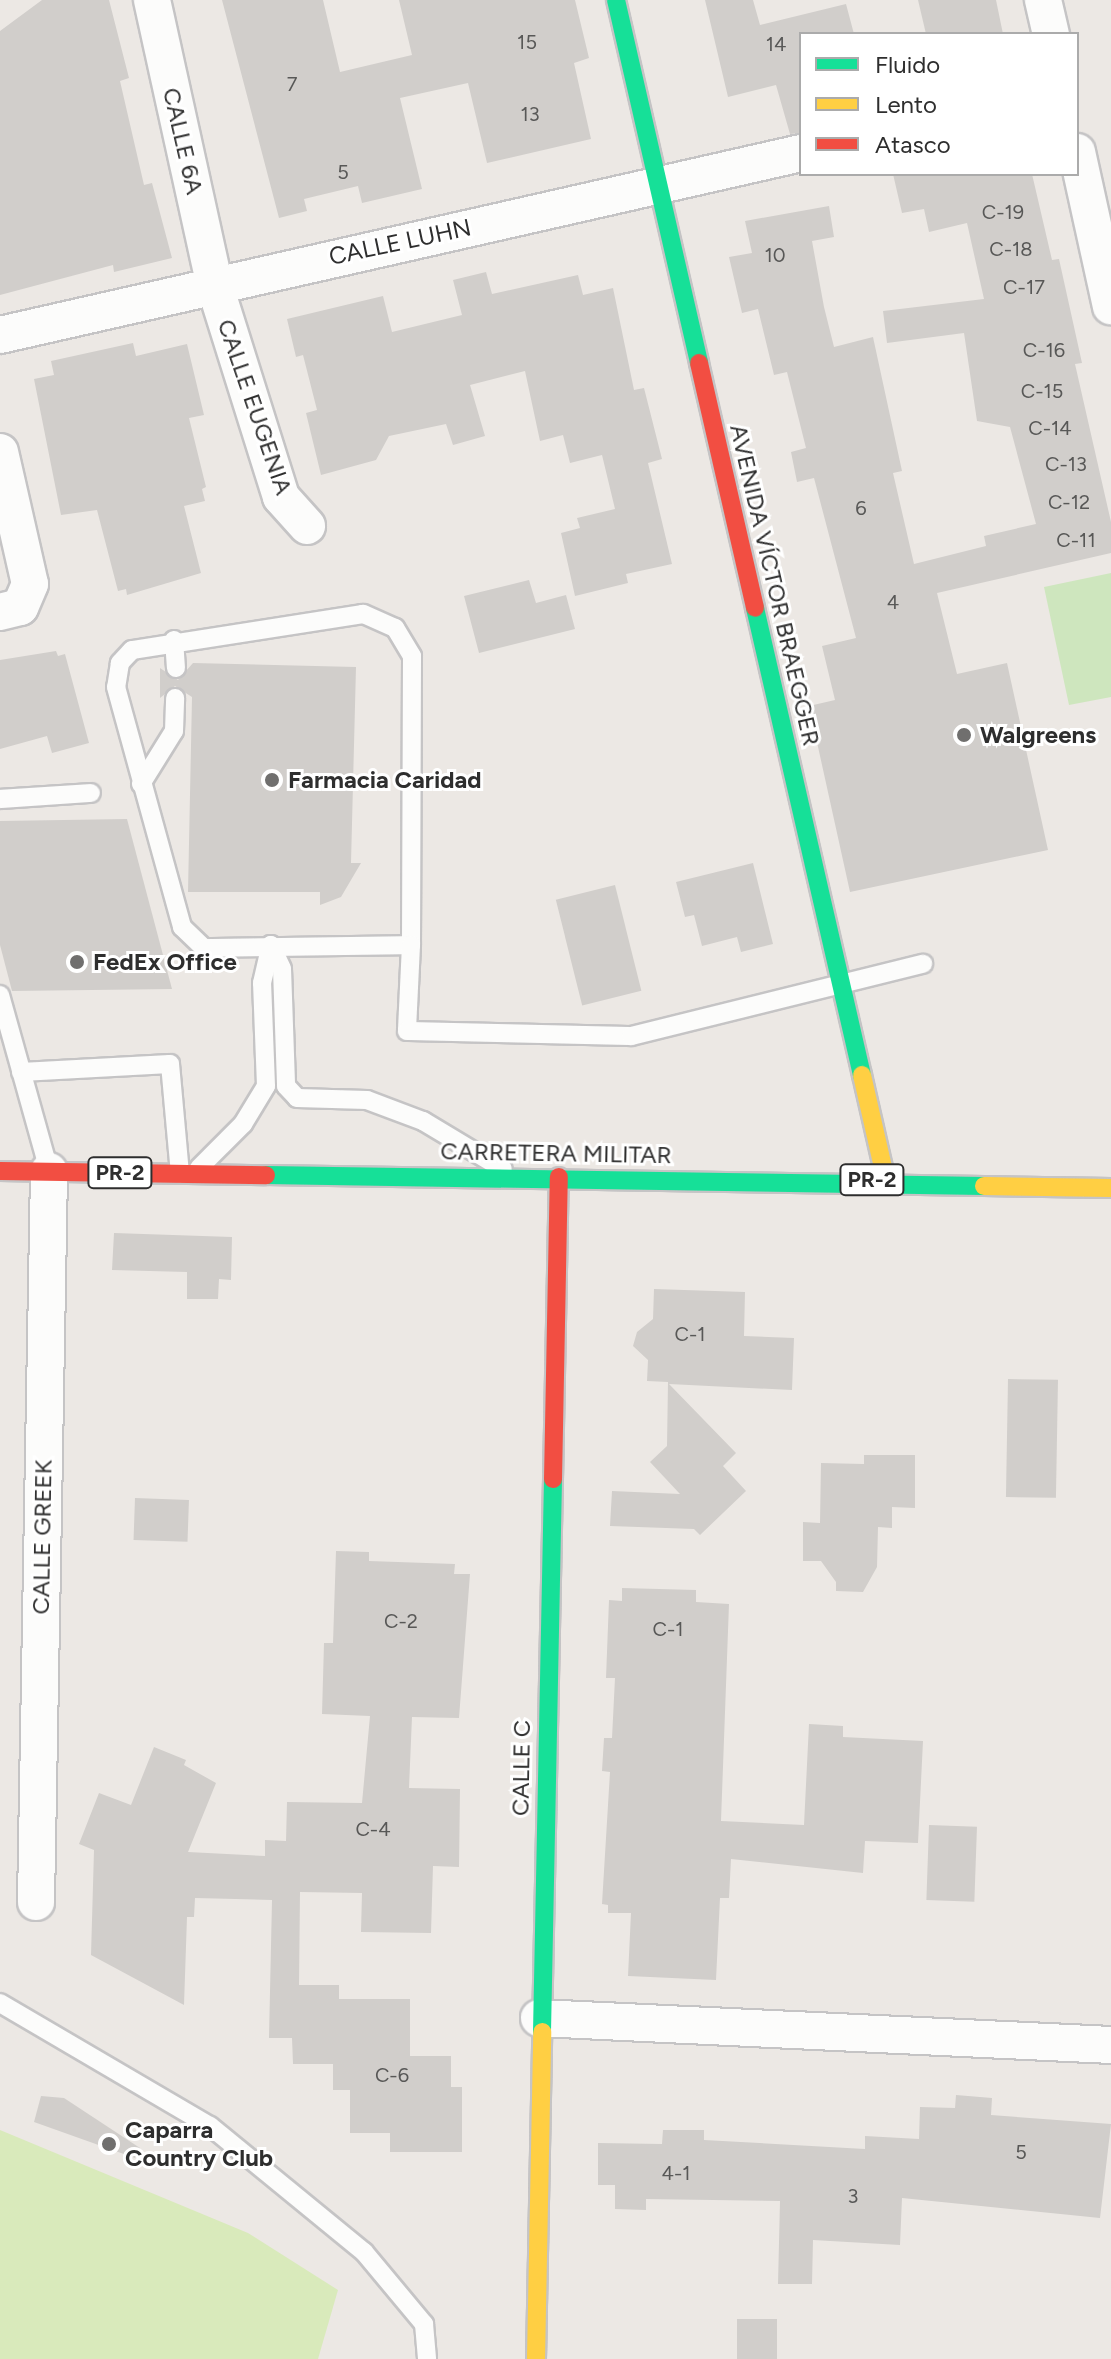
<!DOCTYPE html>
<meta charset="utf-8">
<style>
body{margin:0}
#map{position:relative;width:1111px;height:2359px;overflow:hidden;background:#ece8e4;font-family:Figtree,sans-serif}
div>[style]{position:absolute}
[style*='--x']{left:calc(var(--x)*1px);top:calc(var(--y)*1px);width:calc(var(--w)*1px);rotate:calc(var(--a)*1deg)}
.green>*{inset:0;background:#cee6be}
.pitch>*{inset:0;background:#d9eabb}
.building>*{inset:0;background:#d1cecb;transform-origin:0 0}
.roads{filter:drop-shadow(2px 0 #c5c4c5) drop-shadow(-2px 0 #c5c4c5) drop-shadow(0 2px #c5c4c5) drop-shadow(0 -2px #c5c4c5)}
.lane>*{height:18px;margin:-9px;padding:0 9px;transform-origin:9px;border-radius:9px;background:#fcfcfb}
.street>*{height:36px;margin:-18px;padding:0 18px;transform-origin:18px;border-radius:18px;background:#fcfcfb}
.fast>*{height:18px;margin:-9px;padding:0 9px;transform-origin:9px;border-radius:9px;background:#16e098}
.slow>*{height:18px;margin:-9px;padding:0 9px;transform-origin:9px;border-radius:9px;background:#ffcf43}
.jam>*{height:18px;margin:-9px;padding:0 9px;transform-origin:9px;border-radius:9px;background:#f24e42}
.dots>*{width:22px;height:22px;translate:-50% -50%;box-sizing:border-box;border:4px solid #fff;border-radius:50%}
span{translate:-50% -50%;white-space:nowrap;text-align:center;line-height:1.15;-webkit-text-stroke:6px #fff;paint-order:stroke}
.number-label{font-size:20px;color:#585857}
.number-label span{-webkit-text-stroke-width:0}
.shield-label span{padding:2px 6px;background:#fff;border:2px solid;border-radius:6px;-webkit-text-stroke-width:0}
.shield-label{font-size:22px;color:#2e2e2e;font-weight:700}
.street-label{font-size:24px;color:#2e2e2e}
.poi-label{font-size:24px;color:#2e2e2e;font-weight:700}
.left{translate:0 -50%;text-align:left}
.legend{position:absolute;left:799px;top:32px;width:280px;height:144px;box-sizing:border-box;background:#fff;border:2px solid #ababab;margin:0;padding:10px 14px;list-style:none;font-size:24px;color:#2e2e2e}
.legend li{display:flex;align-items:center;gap:16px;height:40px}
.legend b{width:40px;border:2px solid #ababab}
</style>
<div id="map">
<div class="green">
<i style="clip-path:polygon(1111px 573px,1111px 697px,1069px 705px,1044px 587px)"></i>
</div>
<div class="pitch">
<i style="clip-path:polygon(0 2130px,248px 2233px,338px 2290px,318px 2359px,0 2359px)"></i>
</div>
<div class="building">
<i style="clip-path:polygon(42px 0,109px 0,129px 78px,120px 81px,144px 185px,152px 183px,172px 258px,114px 272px,113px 265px,0 295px,0 31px)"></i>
<i style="clip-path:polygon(222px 0,323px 0,340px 72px,412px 55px,399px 0,575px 0,589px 58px,574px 63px,591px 139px,487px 163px,468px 83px,400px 98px,422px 189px,362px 203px,358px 186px,304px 199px,307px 211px,279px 218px)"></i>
<i style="clip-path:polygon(705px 0,753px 0,760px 25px,846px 4px,854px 34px,801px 34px,801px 133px,790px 134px,776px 85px,728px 97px)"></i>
<i style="clip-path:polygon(918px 0,996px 0,1003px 34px,926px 34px)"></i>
<i style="clip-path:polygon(893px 174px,1032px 174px,1052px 260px,1059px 259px,1082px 363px,1075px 364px,1111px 522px,1111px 553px,937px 593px,957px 674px,1007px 663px,1048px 850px,850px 892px,809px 706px,835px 700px,822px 646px,856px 638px,814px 478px,797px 482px,791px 452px,806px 448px,787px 372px,774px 375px,758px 309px,742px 313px,729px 257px,752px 253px,745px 221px,829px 206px,834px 237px,812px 241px,824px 307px,834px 347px,873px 337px,902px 471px,893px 473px,914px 564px,986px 546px,984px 536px,1036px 524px,1010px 427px,977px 421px,964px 333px,887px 343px,883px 311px,984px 299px,967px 223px,929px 232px,924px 209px,902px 213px)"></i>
<i style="clip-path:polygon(486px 272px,492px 294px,578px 275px,583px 295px,613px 288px,634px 390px,644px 388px,662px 459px,648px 463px,672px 564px,626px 574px,628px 583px,575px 596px,561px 533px,580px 528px,577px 518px,615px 509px,602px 455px,570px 463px,563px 435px,540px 441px,525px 371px,470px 385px,485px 436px,453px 445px,446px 424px,389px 436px,376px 460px,321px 475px,306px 413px,317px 410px,303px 355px,296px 357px,287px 319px,383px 296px,392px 332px,462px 315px,453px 280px)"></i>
<i style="clip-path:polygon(133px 343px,136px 356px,187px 344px,204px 415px,189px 418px,206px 487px,202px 489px,205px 501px,184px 506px,201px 573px,127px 595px,126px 589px,118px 591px,97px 510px,61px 515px,34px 379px,54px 375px,51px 361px)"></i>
<i style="clip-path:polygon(529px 580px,536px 603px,566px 595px,575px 629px,479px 653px,464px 596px)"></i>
<i style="clip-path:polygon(56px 651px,58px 656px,65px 654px,89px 743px,52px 753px,47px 736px,0 749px,0 660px)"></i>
<i style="clip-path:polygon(193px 663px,356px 667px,351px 863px,361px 863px,341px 897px,320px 905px,320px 892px,188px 892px,192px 697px,175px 686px,160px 698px,160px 668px,178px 680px)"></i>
<i style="clip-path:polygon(127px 819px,172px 989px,12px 991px,0 945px,0 821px)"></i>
<i style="clip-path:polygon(753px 863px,773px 944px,741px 952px,737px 937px,702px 946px,694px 915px,685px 917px,676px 882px)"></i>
<i style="left:615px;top:885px;width:109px;height:61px;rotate:76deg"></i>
<i style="clip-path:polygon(114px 1233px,232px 1237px,231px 1280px,219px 1279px,218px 1299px,187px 1299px,187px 1272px,112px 1270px)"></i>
<i style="clip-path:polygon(654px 1289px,745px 1292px,744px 1336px,794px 1338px,792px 1390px,669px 1384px,736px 1453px,723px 1466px,746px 1491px,700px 1535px,694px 1529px,610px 1526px,612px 1491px,680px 1494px,650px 1462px,667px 1446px,668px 1382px,647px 1381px,648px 1360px,633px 1346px,637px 1332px,653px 1319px)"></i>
<i style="left:1008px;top:1379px;width:50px;height:118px;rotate:1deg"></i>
<i style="clip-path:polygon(864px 1455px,915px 1455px,915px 1508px,892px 1507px,892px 1528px,878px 1527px,877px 1567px,863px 1592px,836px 1591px,836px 1582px,821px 1561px,803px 1561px,803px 1522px,820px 1523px,821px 1463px,864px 1464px)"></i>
<i style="left:135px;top:1498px;width:54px;height:42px;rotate:2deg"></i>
<i style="clip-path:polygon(336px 1551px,369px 1552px,369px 1561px,455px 1564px,454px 1574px,470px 1574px,459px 1718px,412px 1717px,409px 1788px,460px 1789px,459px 1867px,433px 1866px,431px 1933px,361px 1932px,362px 1893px,300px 1892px,299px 1985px,339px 1985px,339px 1999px,410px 1999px,410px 2056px,451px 2056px,451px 2087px,462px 2087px,462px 2152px,390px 2152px,390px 2133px,350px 2133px,350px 2090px,333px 2090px,333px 2064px,293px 2064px,292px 2038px,269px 2038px,272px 1900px,195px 1898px,194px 1917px,187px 1917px,184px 2005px,91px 1955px,94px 1850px,79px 1844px,99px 1793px,131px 1805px,154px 1747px,186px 1760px,184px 1765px,216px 1783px,188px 1852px,265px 1856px,265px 1840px,286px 1841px,287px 1802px,362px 1803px,370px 1716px,322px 1714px,324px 1643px,333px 1643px)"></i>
<i style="clip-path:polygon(622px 1588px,696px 1590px,696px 1602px,729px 1604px,721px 1821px,804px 1825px,809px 1724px,843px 1726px,843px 1737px,923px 1741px,918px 1843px,865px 1841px,863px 1873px,731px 1859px,729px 1898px,720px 1898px,716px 1980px,628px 1976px,631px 1913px,608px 1913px,608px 1905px,602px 1904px,610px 1772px,602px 1771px,604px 1738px,612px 1738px,615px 1678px,606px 1678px,609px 1600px,622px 1601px)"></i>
<i style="left:929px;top:1825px;width:48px;height:75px;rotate:2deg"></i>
<i style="clip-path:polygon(956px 2095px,992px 2098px,991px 2115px,1111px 2124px,1100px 2218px,902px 2198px,900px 2245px,813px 2240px,812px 2284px,778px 2284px,780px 2201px,646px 2199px,646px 2210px,615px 2209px,615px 2185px,598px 2185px,598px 2143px,662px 2144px,663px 2130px,704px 2130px,704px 2140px,865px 2149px,865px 2136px,919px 2139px,920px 2107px,955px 2108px)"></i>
<i style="clip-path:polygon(41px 2096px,64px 2098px,140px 2148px,135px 2158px,34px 2122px)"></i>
<i style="left:737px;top:2319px;width:40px;height:40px"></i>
</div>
<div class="roads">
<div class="lane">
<i style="--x:174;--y:640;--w:28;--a:86"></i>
<i style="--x:141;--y:784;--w:62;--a:-58.1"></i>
<i style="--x:174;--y:731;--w:33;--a:-88"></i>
<i style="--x:0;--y:799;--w:91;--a:-3.8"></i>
<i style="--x:271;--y:945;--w:26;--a:65"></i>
<i style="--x:282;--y:969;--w:117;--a:88"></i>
<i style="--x:286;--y:1086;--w:16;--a:47"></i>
<i style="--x:297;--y:1098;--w:70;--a:1.6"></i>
<i style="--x:367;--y:1100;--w:60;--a:20.6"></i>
<i style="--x:423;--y:1121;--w:93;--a:31"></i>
<i style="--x:411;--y:945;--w:289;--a:-89.8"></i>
<i style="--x:412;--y:656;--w:33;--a:-121"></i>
<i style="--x:395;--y:628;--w:35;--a:-156"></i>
<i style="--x:363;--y:614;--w:234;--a:171.1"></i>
<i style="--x:132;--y:650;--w:18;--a:133"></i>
<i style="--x:120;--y:663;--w:24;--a:99"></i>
<i style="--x:116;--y:687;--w:249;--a:74.6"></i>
<i style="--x:182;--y:927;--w:30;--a:44"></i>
<i style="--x:204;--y:948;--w:207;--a:-0.8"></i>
<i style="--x:411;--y:945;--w:86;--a:92.7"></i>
<i style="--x:407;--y:1031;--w:224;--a:1.3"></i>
<i style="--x:631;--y:1036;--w:301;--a:-13.9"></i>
<i style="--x:0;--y:995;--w:183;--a:74.4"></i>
<i style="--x:21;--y:1072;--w:149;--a:-3.1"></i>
<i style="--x:170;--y:1064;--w:110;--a:84.8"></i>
<i style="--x:199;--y:1168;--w:62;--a:-45"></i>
<i style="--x:243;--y:1124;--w:44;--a:-58.8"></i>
<i style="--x:266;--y:1086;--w:103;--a:-92.2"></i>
<i style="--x:262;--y:983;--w:39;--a:-77"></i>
<i style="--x:0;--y:2003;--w:243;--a:30.4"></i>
<i style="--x:210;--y:2126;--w:199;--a:39.3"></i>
<i style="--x:364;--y:2252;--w:94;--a:50.2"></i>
<i style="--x:424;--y:2324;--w:35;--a:85"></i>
</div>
<div class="street">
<i style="--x:152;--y:0;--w:290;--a:77.6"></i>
<i style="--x:214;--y:283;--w:224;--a:72.6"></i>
<i style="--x:281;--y:497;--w:39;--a:48"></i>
<i style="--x:1043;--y:0;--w:35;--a:77"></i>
<i style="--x:1077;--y:152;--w:158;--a:77.6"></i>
<i style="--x:0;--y:335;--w:821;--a:-12.8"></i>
<i style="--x:0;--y:452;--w:135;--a:77.2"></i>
<i style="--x:30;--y:584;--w:25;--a:113"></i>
<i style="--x:20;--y:607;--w:21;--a:166"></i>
<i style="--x:36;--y:1902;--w:731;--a:-88.98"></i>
<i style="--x:539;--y:2018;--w:573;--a:2.7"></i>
</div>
<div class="fast">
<i style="--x:616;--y:0;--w:372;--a:77.1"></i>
<i style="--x:755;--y:608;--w:479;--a:77.1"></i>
<i style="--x:266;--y:1175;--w:718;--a:0.88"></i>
<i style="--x:542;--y:2032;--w:553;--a:-88.86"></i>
</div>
<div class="slow">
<i style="--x:862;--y:1075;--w:109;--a:77.2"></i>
<i style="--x:984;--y:1186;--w:127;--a:0.9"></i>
<i style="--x:536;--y:2359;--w:327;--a:-88.9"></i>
</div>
<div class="jam">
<i style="--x:699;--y:363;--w:251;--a:77.1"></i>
<i style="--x:0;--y:1171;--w:266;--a:0.9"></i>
<i style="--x:553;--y:1479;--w:302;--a:-88.9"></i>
</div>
</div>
<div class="dots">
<i style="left:964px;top:735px;background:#706f6e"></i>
<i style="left:272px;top:780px;background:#706f6e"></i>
<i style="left:77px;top:962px;background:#706f6e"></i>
<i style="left:109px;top:2144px;background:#706f6e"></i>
</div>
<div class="number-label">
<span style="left:527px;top:42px">15</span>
<span style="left:776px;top:44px">14</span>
<span style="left:292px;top:84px">7</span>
<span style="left:530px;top:114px">13</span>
<span style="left:343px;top:172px">5</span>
<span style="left:1003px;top:212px">C-19</span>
<span style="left:1011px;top:249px">C-18</span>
<span style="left:775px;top:255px">10</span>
<span style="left:1024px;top:287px">C-17</span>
<span style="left:1044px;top:350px">C-16</span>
<span style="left:1042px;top:391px">C-15</span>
<span style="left:1050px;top:428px">C-14</span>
<span style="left:1066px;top:464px">C-13</span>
<span style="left:1069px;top:502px">C-12</span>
<span style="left:861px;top:508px">6</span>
<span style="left:1076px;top:540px">C-11</span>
<span style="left:893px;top:602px">4</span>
<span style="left:690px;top:1334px">C-1</span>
<span style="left:401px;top:1621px">C-2</span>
<span style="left:668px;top:1629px">C-1</span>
<span style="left:373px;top:1829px">C-4</span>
<span style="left:392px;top:2075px">C-6</span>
<span style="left:1021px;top:2152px">5</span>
<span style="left:676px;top:2173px">4-1</span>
<span style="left:853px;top:2196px">3</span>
</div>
<div class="shield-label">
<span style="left:120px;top:1173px">PR-2</span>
<span style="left:872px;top:1180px">PR-2</span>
</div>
<div class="street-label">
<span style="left:183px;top:141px;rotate:77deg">CALLE 6A</span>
<span style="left:400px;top:242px;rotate:-12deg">CALLE LUHN</span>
<span style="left:255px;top:407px;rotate:71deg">CALLE EUGENIA</span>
<span style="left:775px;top:585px;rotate:77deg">AVENIDA VÍCTOR BRAEGGER</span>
<span style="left:556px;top:1153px;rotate:1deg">CARRETERA MILITAR</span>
<span style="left:42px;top:1537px;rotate:-89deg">CALLE GREEK</span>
<span style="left:521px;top:1768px;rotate:-89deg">CALLE C</span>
</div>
<div class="poi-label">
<span class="left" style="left:980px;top:735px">Walgreens</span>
<span class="left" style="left:288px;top:780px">Farmacia Caridad</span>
<span class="left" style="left:93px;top:962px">FedEx Office</span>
<span class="left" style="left:125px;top:2144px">Caparra<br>Country Club</span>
</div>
<ul class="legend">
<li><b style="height:10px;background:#16e098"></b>Fluido</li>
<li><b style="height:10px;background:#ffcf43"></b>Lento</li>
<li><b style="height:10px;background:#f24e42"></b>Atasco</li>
</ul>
</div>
